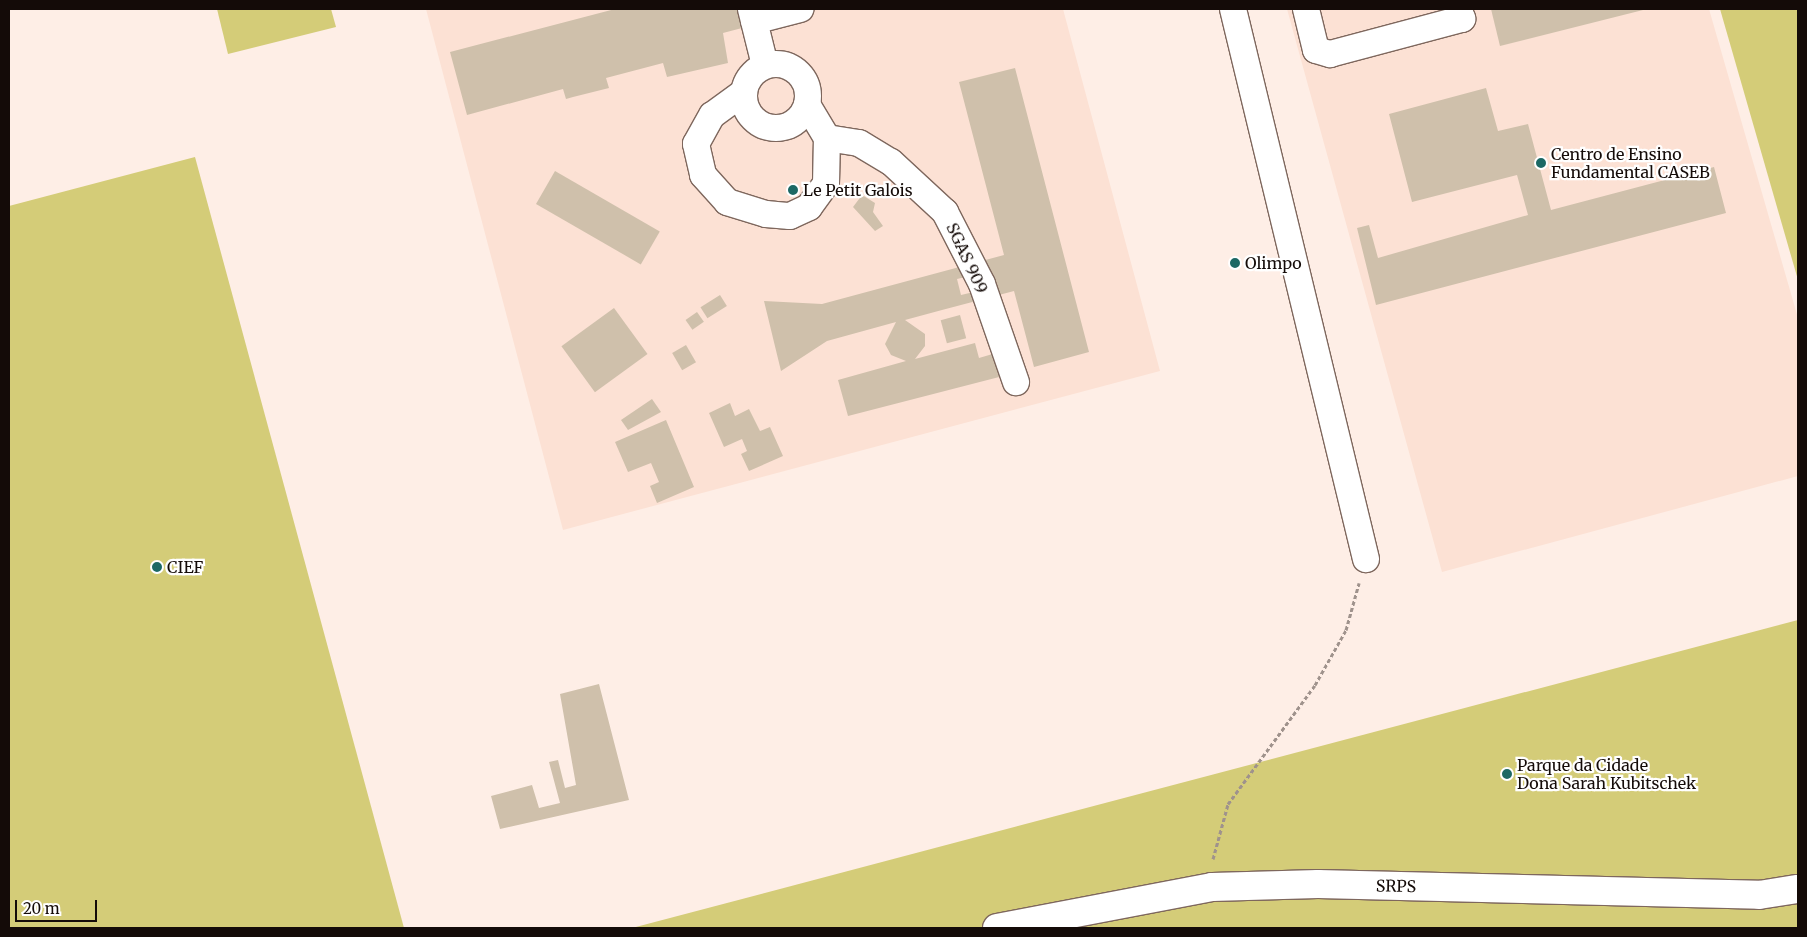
<!DOCTYPE html>
<style>
body{margin:0}
#map{position:relative;width:1807px;height:937px;overflow:hidden;background:#feeee6;font-family:Merriweather,serif}
div>[style]{position:absolute}
[style*='--x']{left:calc(var(--x)*1px);top:calc(var(--y)*1px);width:calc(var(--w)*1px);rotate:calc(var(--a)*1deg)}
.built>*{inset:0;background:#fce1d4}
.green>*{inset:0;background:#d4cc78}
.building>*{inset:0;background:#cfc0ab;transform-origin:0 0}
.path>*{height:3px;margin-top:-1.5px;transform-origin:0;background:repeating-linear-gradient(90deg,#9f928c 0 4px,transparent 0 6.5px)}
.roads{filter:drop-shadow(1px 0 #7e675d) drop-shadow(-1px 0 #7e675d) drop-shadow(0 1px #7e675d) drop-shadow(0 -1px #7e675d)}
.minor>*{height:26px;margin:-13px;padding:0 13px;transform-origin:13px;border-radius:13px;background:#fff}
.minor>.ring{margin:-13px;padding:0;box-sizing:content-box;background:none;border:26px solid #fff;border-radius:50%}
.major>*{height:28px;margin:-14px;padding:0 14px;transform-origin:14px;border-radius:14px;background:#fff}
.dots>*{width:14px;height:14px;translate:-50% -50%;box-sizing:border-box;border:2px solid #fff;border-radius:50%}
span{translate:-50% -50%;white-space:nowrap;text-align:center;line-height:1.15;-webkit-text-stroke:4.5px #fff;paint-order:stroke}
.poi-label{font-size:16px;color:#140b08}
.left{translate:0 -50%;text-align:left}
.street-label{font-size:16px;color:#140b08}
.frame{position:absolute;inset:0;border:10px solid #140b08;pointer-events:none}
.scale{position:absolute;left:15px;top:900px;width:82px;height:22px;box-sizing:border-box;border:2px solid #140b08;border-top:0;padding-left:6px;font-size:15px;line-height:18px;white-space:nowrap;color:#140b08;-webkit-text-stroke:4px #fff;paint-order:stroke}
</style>
<div id="map">
<div class="built">
<i style="clip-path:polygon(426px 9px,1063px 9px,1160px 371px,563px 530px)"></i>
<i style="clip-path:polygon(1287px 9px,1709px 9px,1798px 318px,1798px 476px,1442px 572px)"></i>
</div>
<div class="green">
<i style="clip-path:polygon(217px 9px,331px 9px,336px 27px,228px 54px)"></i>
<i style="clip-path:polygon(1720px 9px,1798px 9px,1798px 280px)"></i>
<i style="clip-path:polygon(195px 157px,404px 928px,9px 928px,9px 206px)"></i>
<i style="clip-path:polygon(1798px 620px,1798px 928px,632px 928px)"></i>
</div>
<div class="building">
<i style="clip-path:polygon(615px 9px,737px 9px,742px 28px,723px 33px,728px 63px,667px 77px,663px 63px,606px 78px,609px 88px,573px 97px,566px 99px,563px 89px,467px 115px,450px 52px)"></i>
<i style="clip-path:polygon(1491px 9px,1647px 9px,1500px 46px)"></i>
<i style="clip-path:polygon(evenodd,1015px 68px,1089px 352px,1034px 367px,1014px 291px,942px 310px,905px 320px,925px 334px,925px 346px,915px 359px,975px 343px,979px 358px,996px 353px,1003px 376px,848px 416px,838px 380px,906px 361px,891px 355px,885px 344px,896px 322px,827px 341px,781px 371px,764px 301px,822px 304px,1004px 255px,959px 82px,1015px 68px,974px 275px,978px 291px,961px 295px,957px 279px,974px 275px)"></i>
<i style="clip-path:polygon(1486px 88px,1498px 131px,1528px 124px,1551px 210px,1714px 167px,1726px 213px,1376px 305px,1357px 228px,1369px 225px,1378px 258px,1528px 215px,1517px 175px,1412px 202px,1389px 114px)"></i>
<i style="left:555px;top:171px;width:121px;height:38px;rotate:30deg"></i>
<i style="clip-path:polygon(862px 195px,875px 203px,873px 212px,883px 226px,875px 231px,853px 207px)"></i>
<i style="left:720px;top:295px;width:13px;height:23px;rotate:58deg"></i>
<i style="left:614px;top:308px;width:57px;height:65px;rotate:54deg"></i>
<i style="left:697px;top:312px;width:12px;height:14px;rotate:55deg"></i>
<i style="left:960px;top:315px;width:24px;height:20px;rotate:75deg"></i>
<i style="left:686px;top:345px;width:20px;height:16px;rotate:60deg"></i>
<i style="clip-path:polygon(652px 399px,661px 412px,628px 430px,621px 420px)"></i>
<i style="clip-path:polygon(730px 403px,735px 416px,749px 409px,760px 431px,770px 427px,783px 456px,749px 471px,741px 454px,747px 451px,742px 439px,724px 447px,709px 413px)"></i>
<i style="clip-path:polygon(666px 420px,694px 487px,657px 503px,650px 486px,659px 482px,651px 463px,628px 472px,615px 442px)"></i>
<i style="clip-path:polygon(599px 684px,629px 800px,500px 829px,491px 796px,532px 785px,539px 808px,560px 803px,549px 762px,558px 760px,565px 788px,576px 785px,560px 694px)"></i>
</div>
<div class="path">
<i style="--x:1213;--y:859;--w:57;--a:-74.7"></i>
<i style="--x:1228;--y:804;--w:147;--a:-53.8"></i>
<i style="--x:1315;--y:685;--w:63;--a:-60.6"></i>
<i style="--x:1346;--y:630;--w:49;--a:-74.5"></i>
</div>
<div class="roads">
<div class="minor">
<i style="--x:751;--y:9;--w:58;--a:76"></i>
<i style="--x:1233;--y:9;--w:566;--a:76.41"></i>
<i style="--x:1306;--y:9;--w:42;--a:76.3"></i>
<i style="--x:1316;--y:50;--w:15;--a:16"></i>
<i style="--x:1330;--y:54;--w:137;--a:-14.9"></i>
<i style="--x:1462;--y:19;--w:10;--a:-107"></i>
<i style="--x:754;--y:21;--w:48;--a:-14.6"></i>
<i class="ring" style="left:744px;top:64px;width:38px;height:38px"></i>
<i style="--x:744;--y:92;--w:39;--a:144"></i>
<i style="--x:712;--y:115;--w:33;--a:119"></i>
<i style="--x:696;--y:144;--w:32;--a:77"></i>
<i style="--x:703;--y:175;--w:36;--a:48"></i>
<i style="--x:727;--y:202;--w:41;--a:17.1"></i>
<i style="--x:766;--y:214;--w:24;--a:5"></i>
<i style="--x:790;--y:216;--w:21;--a:-25"></i>
<i style="--x:809;--y:207;--w:29;--a:-54"></i>
<i style="--x:826;--y:184;--w:46;--a:-88.8"></i>
<i style="--x:827;--y:138;--w:39;--a:-121"></i>
<i style="--x:827;--y:138;--w:32;--a:9"></i>
<i style="--x:859;--y:143;--w:37;--a:31"></i>
<i style="--x:891;--y:162;--w:74;--a:42.8"></i>
<i style="--x:945;--y:212;--w:81;--a:62.8"></i>
<i style="--x:982;--y:284;--w:104;--a:70.9"></i>
</div>
<div class="major">
<i style="--x:997;--y:928;--w:219;--a:-10.8"></i>
<i style="--x:1212;--y:887;--w:106;--a:-1.6"></i>
<i style="--x:1318;--y:884;--w:441;--a:1.4"></i>
<i style="--x:1759;--y:895;--w:39;--a:-9"></i>
</div>
</div>
<div class="dots">
<i style="left:1541px;top:163px;background:#1c6864"></i>
<i style="left:793px;top:190px;background:#1c6864"></i>
<i style="left:1235px;top:263px;background:#1c6864"></i>
<i style="left:157px;top:567px;background:#1c6864"></i>
<i style="left:1507px;top:774px;background:#1c6864"></i>
</div>
<div class="poi-label">
<span class="left" style="left:1551px;top:163px">Centro de Ensino<br>Fundamental CASEB</span>
<span class="left" style="left:803px;top:190px">Le Petit Galois</span>
<span class="left" style="left:1245px;top:263px">Olimpo</span>
<span class="left" style="left:167px;top:567px">CIEF</span>
<span class="left" style="left:1517px;top:774px">Parque da Cidade<br>Dona Sarah Kubitschek</span>
</div>
<div class="street-label">
<span style="left:967px;top:258px;rotate:65deg">SGAS 909</span>
<span style="left:1396px;top:886px;rotate:1deg">SRPS</span>
</div>
<div class="frame"></div>
<div class="scale">20 m</div>
</div>
